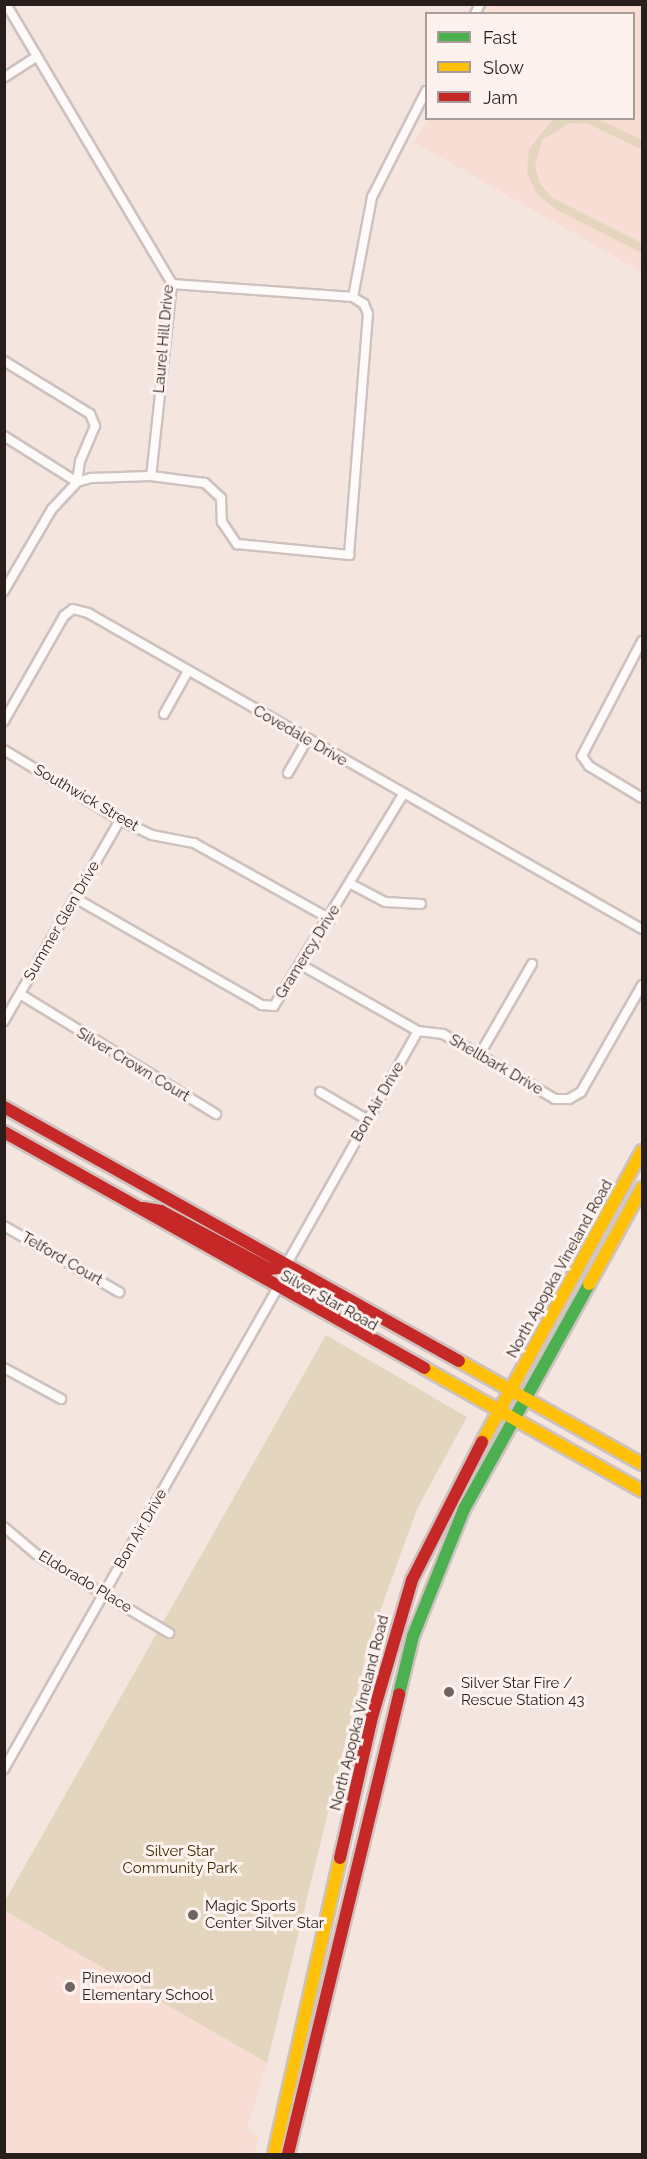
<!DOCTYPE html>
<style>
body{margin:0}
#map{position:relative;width:647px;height:2159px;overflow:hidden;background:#f4e5df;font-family:Raleway,sans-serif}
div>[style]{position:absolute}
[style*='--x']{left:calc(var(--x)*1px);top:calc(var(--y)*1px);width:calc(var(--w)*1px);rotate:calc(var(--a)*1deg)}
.built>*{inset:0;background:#f7ddd3}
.green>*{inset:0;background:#e4d5bf}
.roads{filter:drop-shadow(2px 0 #cec2bf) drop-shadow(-2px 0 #cec2bf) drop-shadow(0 2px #cec2bf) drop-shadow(0 -2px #cec2bf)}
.street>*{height:8px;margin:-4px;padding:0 4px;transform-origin:4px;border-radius:4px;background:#fdfbfa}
.fast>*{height:12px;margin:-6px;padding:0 6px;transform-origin:6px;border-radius:6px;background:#4caf50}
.slow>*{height:12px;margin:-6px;padding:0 6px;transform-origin:6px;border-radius:6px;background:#ffc107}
.jam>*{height:12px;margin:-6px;padding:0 6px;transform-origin:6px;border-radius:6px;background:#c62828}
.dots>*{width:16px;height:16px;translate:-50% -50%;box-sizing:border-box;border:3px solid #fdf2ee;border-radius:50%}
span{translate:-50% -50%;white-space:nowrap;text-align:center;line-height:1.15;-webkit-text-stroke:6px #fdf2ee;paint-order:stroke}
.street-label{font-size:15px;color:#281e1b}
.poi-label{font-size:15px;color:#281e1b}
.left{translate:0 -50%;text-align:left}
.park-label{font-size:15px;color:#3c2c00}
.frame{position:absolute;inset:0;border:6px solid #281e1b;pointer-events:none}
.legend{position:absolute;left:425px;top:12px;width:210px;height:108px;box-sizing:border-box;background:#fdf2ee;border:2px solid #a89d9a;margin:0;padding:8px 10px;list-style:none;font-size:18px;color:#281e1b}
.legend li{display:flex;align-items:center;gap:12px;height:30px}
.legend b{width:30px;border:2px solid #a89d9a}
</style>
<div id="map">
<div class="built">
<i style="clip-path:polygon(492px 5px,642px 5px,642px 272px,414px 142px,428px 119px,634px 118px,634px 14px,487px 13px)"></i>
<i style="clip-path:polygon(4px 1911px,267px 2063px,247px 2129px,259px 2135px,254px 2154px,5px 2154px)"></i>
</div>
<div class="green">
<i style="clip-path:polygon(553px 119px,598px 119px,642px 140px,642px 150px,589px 124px,570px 123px,542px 140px,535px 165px,540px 184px,553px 198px,642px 243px,642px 253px,555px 209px,537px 194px,527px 173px,529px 149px)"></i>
<i style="clip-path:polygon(326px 1335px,467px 1417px,417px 1509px,370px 1639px,267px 2063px,5px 1911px,5px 1901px)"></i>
</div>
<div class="roads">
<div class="street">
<i style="--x:6;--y:4;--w:326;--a:59.3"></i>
<i style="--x:172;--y:284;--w:193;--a:96.2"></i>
<i style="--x:475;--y:14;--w:11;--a:-63"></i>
<i style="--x:5;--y:77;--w:38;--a:-33"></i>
<i style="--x:353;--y:297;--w:102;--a:-79.2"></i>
<i style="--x:372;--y:197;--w:119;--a:-63"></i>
<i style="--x:4;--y:361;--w:101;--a:31.6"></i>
<i style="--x:90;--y:414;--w:13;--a:67"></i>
<i style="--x:95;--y:426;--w:38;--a:113"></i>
<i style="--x:80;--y:461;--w:21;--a:98"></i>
<i style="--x:4;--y:436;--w:86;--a:32.2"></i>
<i style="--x:4;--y:591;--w:95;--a:-59.7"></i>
<i style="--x:52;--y:509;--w:37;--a:-47"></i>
<i style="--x:77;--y:482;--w:15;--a:-16"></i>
<i style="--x:91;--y:478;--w:60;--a:-1.9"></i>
<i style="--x:151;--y:476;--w:54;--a:7.4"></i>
<i style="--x:205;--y:483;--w:22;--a:43"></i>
<i style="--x:221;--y:498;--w:24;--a:88"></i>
<i style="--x:222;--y:522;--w:27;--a:56"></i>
<i style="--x:237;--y:544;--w:113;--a:5.6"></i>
<i style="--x:349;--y:555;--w:242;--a:-85.5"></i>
<i style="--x:368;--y:314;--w:11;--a:-112"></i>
<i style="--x:364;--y:304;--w:13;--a:-148"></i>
<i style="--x:353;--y:297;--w:181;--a:-175.9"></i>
<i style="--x:642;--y:641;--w:130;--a:117.6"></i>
<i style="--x:582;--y:756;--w:12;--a:55"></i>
<i style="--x:589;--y:766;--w:62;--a:31.1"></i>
<i style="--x:164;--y:714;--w:49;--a:-60.8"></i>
<i style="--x:4;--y:721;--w:121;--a:-60.3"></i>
<i style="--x:64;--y:616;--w:11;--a:-38"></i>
<i style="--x:73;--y:609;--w:16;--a:15"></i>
<i style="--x:88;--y:613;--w:638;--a:29.7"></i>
<i style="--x:4;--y:750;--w:135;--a:31.1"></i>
<i style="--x:120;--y:820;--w:35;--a:25"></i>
<i style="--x:152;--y:835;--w:43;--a:10.8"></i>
<i style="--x:194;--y:843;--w:156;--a:29.2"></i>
<i style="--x:288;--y:773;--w:38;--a:-60"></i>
<i style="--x:351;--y:884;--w:38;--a:28"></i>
<i style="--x:385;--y:902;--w:36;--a:3"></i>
<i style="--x:75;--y:898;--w:215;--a:29.8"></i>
<i style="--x:262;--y:1005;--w:12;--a:5"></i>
<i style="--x:274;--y:1006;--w:247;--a:-58.6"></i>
<i style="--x:303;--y:966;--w:132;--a:29.5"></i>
<i style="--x:418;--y:1031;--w:25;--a:7"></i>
<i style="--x:443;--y:1034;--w:129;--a:30.1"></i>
<i style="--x:555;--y:1099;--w:14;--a:0"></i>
<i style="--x:569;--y:1099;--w:14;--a:-30"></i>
<i style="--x:581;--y:1092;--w:123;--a:-60.3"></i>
<i style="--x:20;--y:994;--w:230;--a:31.5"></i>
<i style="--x:4;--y:1021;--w:232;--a:-60"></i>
<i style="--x:480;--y:1054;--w:104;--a:-60"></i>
<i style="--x:320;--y:1092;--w:56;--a:30.3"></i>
<i style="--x:4;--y:1226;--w:133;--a:29.9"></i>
<i style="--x:285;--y:1267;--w:271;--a:-60.6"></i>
<i style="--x:4;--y:1368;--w:65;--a:28.5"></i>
<i style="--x:4;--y:1527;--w:42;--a:40.2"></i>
<i style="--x:36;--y:1554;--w:155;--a:30.7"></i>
<i style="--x:4;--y:1769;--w:552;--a:-60.37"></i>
</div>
<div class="fast">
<i style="--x:399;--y:1694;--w:60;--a:-76.4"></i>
<i style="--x:413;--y:1636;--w:137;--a:-68.1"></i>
<i style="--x:464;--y:1509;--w:257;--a:-60.9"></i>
</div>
<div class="slow">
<i style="--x:589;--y:1284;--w:110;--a:-61.1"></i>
<i style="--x:459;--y:1361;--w:210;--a:29.4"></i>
<i style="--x:424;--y:1368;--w:250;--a:29.4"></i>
<i style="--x:482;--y:1442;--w:332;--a:-61.2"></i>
<i style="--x:274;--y:2154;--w:303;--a:-77.4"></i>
</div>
<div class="jam">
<i style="--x:4;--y:1107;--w:521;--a:29.17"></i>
<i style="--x:4;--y:1132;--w:482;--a:29.3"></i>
<i style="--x:143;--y:1208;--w:18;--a:9"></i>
<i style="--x:161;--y:1211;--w:123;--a:28.2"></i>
<i style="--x:269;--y:1269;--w:16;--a:-7"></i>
<i style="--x:340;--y:1858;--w:145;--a:-77.2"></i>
<i style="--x:372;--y:1717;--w:143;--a:-73.7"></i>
<i style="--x:412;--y:1580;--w:155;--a:-63.1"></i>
<i style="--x:288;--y:2154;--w:473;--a:-76.4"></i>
</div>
</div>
<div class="dots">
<i style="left:449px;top:1692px;background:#6f6460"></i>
<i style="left:193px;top:1915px;background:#6f6460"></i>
<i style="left:70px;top:1987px;background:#6f6460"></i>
</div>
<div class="street-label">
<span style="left:164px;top:339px;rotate:-85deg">Laurel Hill Drive</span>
<span style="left:300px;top:736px;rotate:30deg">Covedale Drive</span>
<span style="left:86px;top:798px;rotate:30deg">Southwick Street</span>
<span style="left:62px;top:921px;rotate:-60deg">Summer Glen Drive</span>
<span style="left:308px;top:952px;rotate:-58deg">Gramercy Drive</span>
<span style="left:133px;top:1065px;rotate:31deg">Silver Crown Court</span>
<span style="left:496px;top:1065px;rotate:30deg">Shellbark Drive</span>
<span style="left:378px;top:1102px;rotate:-60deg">Bon Air Drive</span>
<span style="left:62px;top:1259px;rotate:30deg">Telford Court</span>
<span style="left:560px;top:1269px;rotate:-61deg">North Apopka Vineland Road</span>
<span style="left:329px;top:1301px;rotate:29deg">Silver Star Road</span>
<span style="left:141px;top:1529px;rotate:-60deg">Bon Air Drive</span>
<span style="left:85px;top:1582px;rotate:31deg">Eldorado Place</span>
<span style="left:360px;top:1713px;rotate:-76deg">North Apopka Vineland Road</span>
</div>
<div class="poi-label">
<span class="left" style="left:461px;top:1692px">Silver Star Fire /<br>Rescue Station 43</span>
<span class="left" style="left:205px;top:1915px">Magic Sports<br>Center Silver Star</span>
<span class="left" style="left:82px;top:1987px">Pinewood<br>Elementary School</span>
</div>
<div class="park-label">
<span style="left:180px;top:1860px">Silver Star<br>Community Park</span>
</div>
<div class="frame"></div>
<ul class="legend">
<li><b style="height:8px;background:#4caf50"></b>Fast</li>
<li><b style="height:8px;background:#ffc107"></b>Slow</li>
<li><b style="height:8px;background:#c62828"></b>Jam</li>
</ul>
</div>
